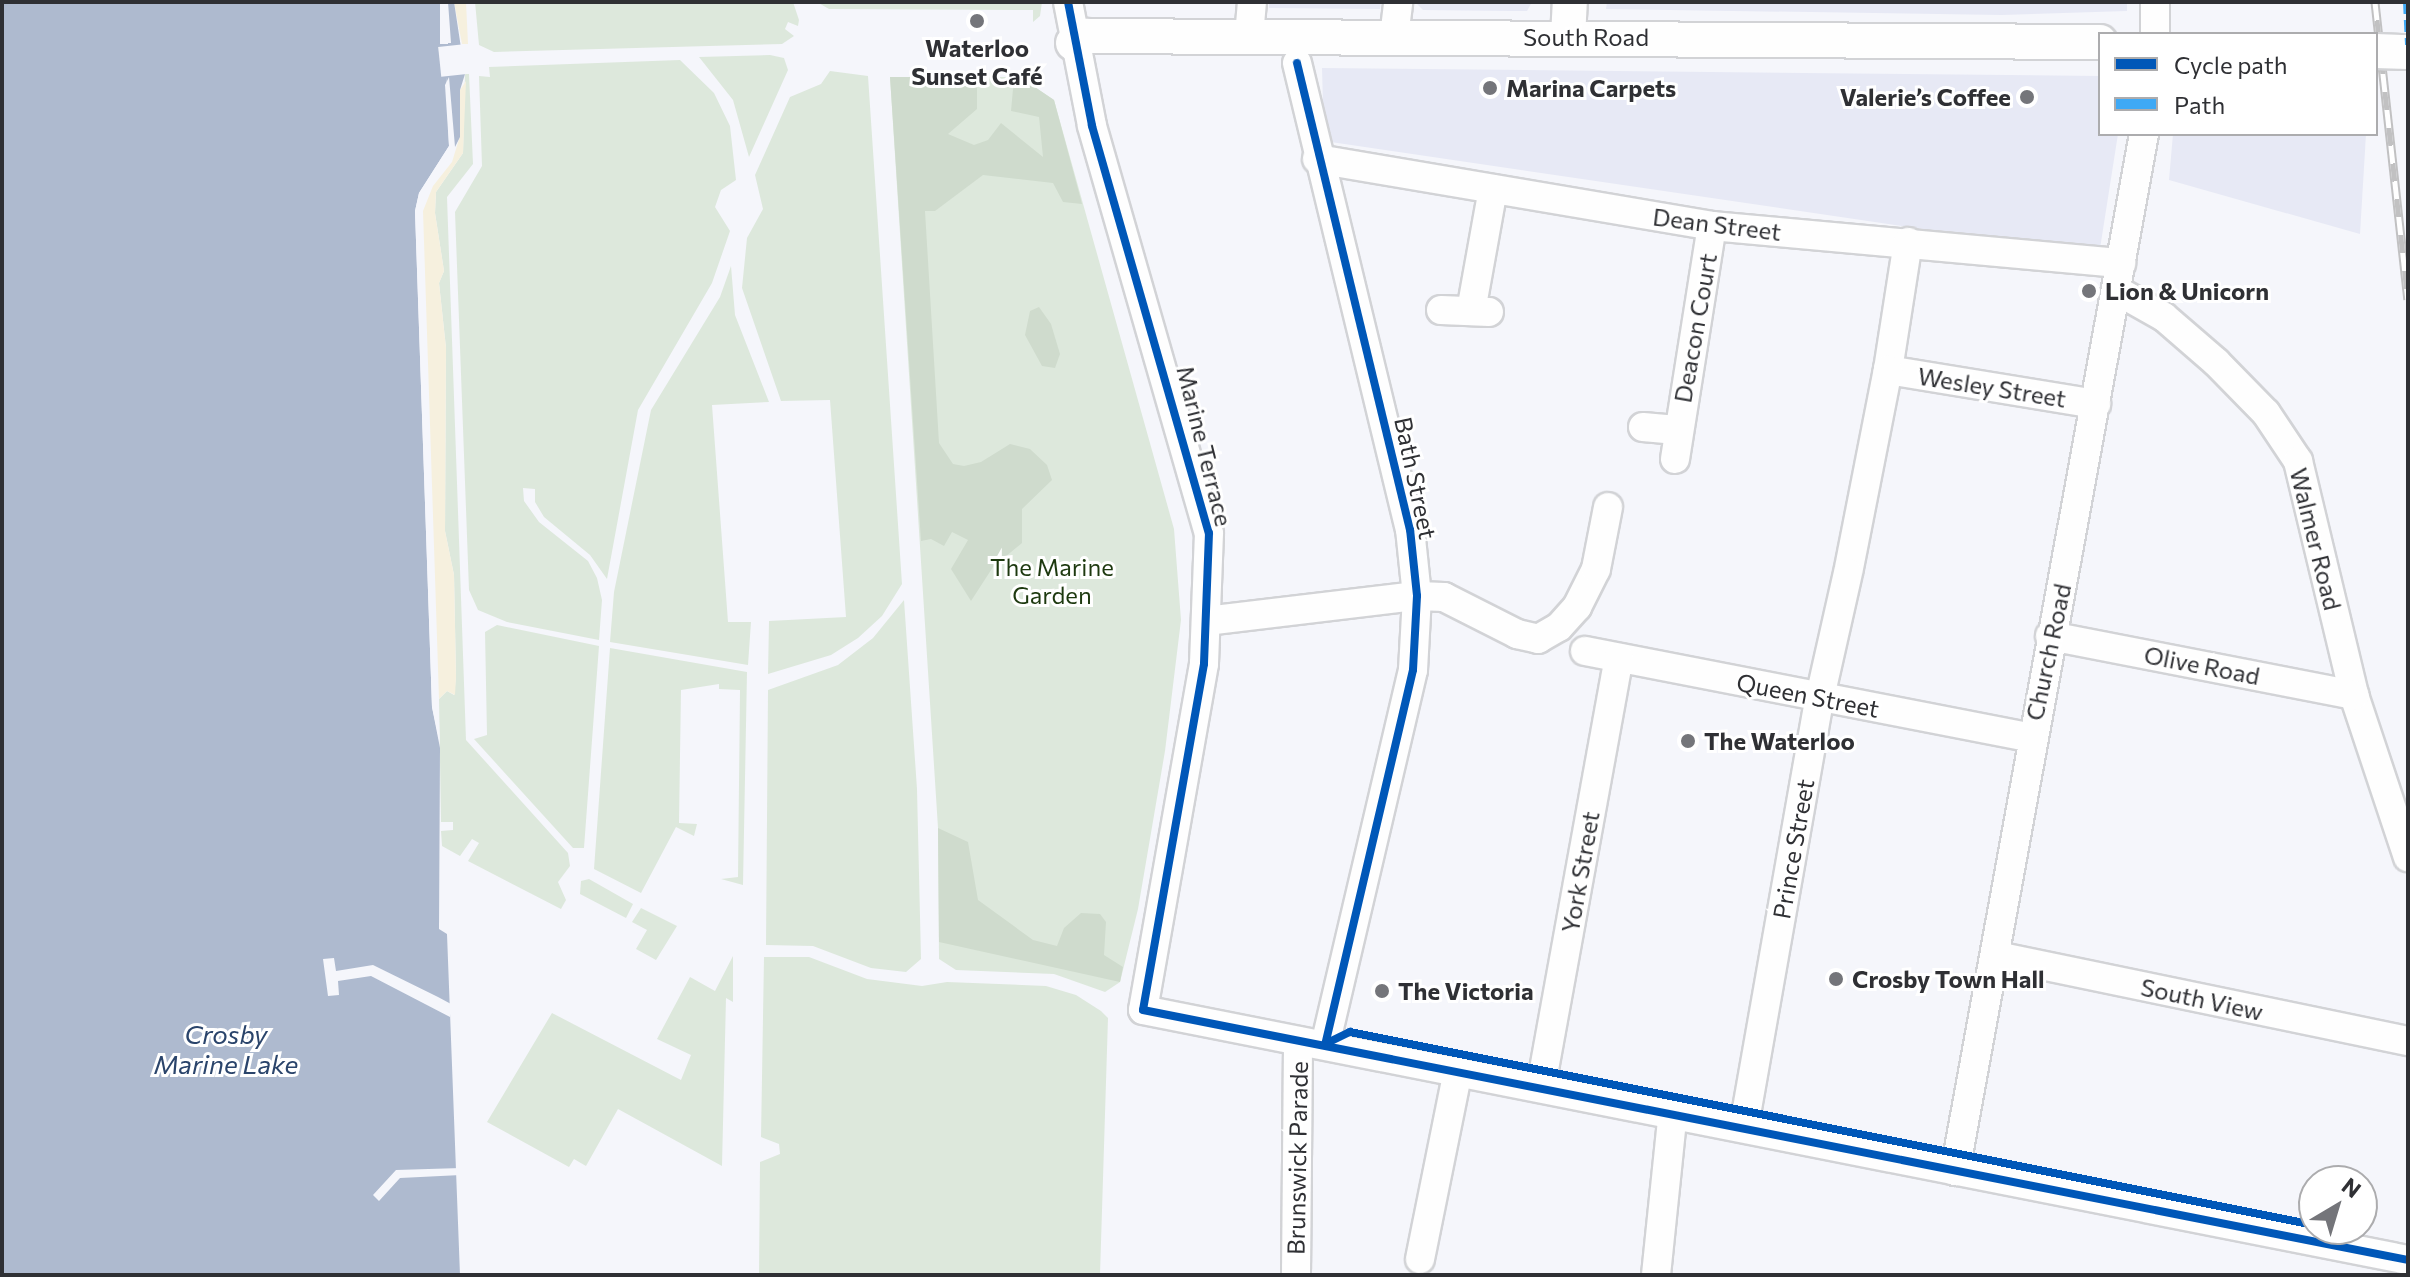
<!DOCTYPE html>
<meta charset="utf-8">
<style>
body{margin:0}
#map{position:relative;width:2410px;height:1277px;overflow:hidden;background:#f5f6fb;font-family:Commissioner,sans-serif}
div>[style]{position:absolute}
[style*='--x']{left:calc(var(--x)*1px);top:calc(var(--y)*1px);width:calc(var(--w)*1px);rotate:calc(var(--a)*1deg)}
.built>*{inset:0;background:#e7e9f5}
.green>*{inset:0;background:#dde8dc}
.forest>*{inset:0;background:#cfdbcd}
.sand>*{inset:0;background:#f6f0de}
.water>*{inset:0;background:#aebacf}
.pier>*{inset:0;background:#f5f6fb;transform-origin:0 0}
.roads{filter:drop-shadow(2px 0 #d2d3d6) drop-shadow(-2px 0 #d2d3d6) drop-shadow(0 2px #d2d3d6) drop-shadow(0 -2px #d2d3d6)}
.minor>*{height:28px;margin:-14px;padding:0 14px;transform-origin:14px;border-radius:14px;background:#fefefe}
.tertiary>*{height:34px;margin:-17px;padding:0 17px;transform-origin:17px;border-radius:17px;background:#fefefe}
.rail>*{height:9px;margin-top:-4.5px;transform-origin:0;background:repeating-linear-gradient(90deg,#fff 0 18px,#c1c1c2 0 36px);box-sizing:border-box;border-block:2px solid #c1c1c2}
.bridges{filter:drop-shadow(2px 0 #d2d3d6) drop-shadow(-2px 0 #d2d3d6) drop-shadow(0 2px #d2d3d6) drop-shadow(0 -2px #d2d3d6)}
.tertiary-bridge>*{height:34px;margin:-17px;padding:0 17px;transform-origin:17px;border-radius:17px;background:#fefefe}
.quiet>*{height:6px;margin-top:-3px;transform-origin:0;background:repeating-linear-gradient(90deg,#3fa9f5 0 12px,transparent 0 18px)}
.cycleway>*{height:8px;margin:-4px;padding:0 4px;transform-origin:4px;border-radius:4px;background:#0057b8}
.dots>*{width:22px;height:22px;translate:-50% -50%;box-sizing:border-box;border:4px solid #fff;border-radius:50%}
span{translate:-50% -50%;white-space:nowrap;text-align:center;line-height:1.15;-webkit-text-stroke:6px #fff;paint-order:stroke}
.street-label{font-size:24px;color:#2f3034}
.poi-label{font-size:24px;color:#2f3034;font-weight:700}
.left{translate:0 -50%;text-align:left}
.right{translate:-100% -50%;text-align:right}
.park-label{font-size:24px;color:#1d390f}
.water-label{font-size:26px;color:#2a446b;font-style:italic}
.frame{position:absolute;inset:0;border:4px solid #2f3034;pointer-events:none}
.legend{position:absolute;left:2098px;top:32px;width:280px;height:104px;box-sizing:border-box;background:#fff;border:2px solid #acacae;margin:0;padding:10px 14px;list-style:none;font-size:24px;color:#2f3034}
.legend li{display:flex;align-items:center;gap:16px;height:40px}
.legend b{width:40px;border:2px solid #acacae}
.north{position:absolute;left:2298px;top:1165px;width:80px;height:80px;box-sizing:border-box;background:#fff;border:2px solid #acacae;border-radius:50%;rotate:38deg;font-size:22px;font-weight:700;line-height:32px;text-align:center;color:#2f3034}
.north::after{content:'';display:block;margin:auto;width:28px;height:36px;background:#74757a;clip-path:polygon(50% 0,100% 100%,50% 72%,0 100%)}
</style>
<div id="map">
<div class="built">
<i style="clip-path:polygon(1269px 2px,1381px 2px,1380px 9px,1269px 8px)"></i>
<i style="clip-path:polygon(1415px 2px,1532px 2px,1527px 11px,1511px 11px,1423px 10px)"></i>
<i style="clip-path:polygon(1607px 2px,2127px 2px,2127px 11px,2002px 15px,1606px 9px)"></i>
<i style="clip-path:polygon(1322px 68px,2100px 76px,2100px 134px,2118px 134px,2099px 255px,1324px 141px)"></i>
<i style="clip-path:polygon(2173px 134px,2366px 134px,2360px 234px,2169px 180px)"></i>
</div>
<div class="green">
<i style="clip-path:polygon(475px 2px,793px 2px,799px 20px,798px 26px,788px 22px,785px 29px,794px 36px,782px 44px,494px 52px,479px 45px)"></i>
<i style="clip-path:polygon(817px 2px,1042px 2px,1040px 16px,1033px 22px,1033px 10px,829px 9px)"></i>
<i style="clip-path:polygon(770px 55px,784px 58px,788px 70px,749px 157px,733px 100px,699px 57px)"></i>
<i style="clip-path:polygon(680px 60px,714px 93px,730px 126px,736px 180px,721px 190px,715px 207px,730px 231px,712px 283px,638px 410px,607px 579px,590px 555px,544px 517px,535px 502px,535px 489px,523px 488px,524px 501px,539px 522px,588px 561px,597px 578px,602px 600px,599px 640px,507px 622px,478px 610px,469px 590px,455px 212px,482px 166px,479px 76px,490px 77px,489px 67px)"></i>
<i style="clip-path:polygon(830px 71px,868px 76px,902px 584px,882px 616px,858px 638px,831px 655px,768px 674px,769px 621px,846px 617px,830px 400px,781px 401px,742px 288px,747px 238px,763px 209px,755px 175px,790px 97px,821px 84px)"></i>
<i style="clip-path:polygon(465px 74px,469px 74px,473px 164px,447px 197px,466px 740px,568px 853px,570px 866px,558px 882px,566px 900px,561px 909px,468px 861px,479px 843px,472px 839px,460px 856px,442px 846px,441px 831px,453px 830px,453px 822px,441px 822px,439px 699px,447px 691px,454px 695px,456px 677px,454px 575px,445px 531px,446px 348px,439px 283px,444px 271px,435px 213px,436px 192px,463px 153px)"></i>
<i style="clip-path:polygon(890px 77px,1020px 77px,1054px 100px,1174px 529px,1181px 620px,1165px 751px,1138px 909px,1120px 982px,1105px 992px,1054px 974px,956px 970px,939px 959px,938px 828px)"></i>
<i style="clip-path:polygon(731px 266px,735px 315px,769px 402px,712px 405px,728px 622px,751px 622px,748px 665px,610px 642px,614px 592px,651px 410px,720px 297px)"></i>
<i style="clip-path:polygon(904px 600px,917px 789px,921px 959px,906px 972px,871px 968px,813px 946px,766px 945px,768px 690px,838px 665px,873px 638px)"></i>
<i style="clip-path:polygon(497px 625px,599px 646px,584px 848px,573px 848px,474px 739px,487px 735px,485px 632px)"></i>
<i style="clip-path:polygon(610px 648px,747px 672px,743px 885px,721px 879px,738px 877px,740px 690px,719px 689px,719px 684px,681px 690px,679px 823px,697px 824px,694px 836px,676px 827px,641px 893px,594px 869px)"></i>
<i style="clip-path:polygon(589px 879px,633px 904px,626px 918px,580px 894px,581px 881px)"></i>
<i style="clip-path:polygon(641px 908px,677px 926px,656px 960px,636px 949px,647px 930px,632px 922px)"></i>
<i style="clip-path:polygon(733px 956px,733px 1002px,726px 998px,722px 1166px,618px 1109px,586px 1166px,574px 1159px,569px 1167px,487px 1122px,552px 1013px,681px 1080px,691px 1055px,657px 1039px,690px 977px,715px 991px)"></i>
<i style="clip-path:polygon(764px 957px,809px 957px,867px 979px,922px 986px,947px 982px,1046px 986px,1076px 995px,1101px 1011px,1108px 1018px,1100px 1275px,759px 1275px,760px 1162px,780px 1154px,779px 1144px,761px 1137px)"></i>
</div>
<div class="forest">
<i style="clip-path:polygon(890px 77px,977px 77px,977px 109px,948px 134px,974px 145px,988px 140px,1001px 123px,1043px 157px,1039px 117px,1011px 111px,1013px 89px,1020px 77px,1054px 100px,1082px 204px,1063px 202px,1053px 183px,983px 175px,935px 211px,925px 211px,939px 443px,953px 464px,964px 466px,981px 462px,1010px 444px,1030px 449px,1047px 465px,1052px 480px,1022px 509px,1022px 543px,993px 567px,971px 601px,951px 569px,968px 540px,952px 532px,944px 546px,931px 539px,921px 541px)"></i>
<i style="clip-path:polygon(1039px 307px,1051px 324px,1060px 354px,1055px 368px,1042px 366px,1025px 335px,1030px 311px)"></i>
<i style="clip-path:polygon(938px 828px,968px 842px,978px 900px,1033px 940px,1057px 946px,1064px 928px,1081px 913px,1100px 914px,1106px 922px,1104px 955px,1123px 967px,1120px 982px,939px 942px)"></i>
</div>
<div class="sand">
<i style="clip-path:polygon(454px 2px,466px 2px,468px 44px,462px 44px)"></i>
<i style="clip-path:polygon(466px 81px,463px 153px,436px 192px,435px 213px,444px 271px,439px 283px,446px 348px,445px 531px,454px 575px,456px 677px,455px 695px,447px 691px,439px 699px,423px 211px,433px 186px,452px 162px,460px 136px,460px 90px)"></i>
</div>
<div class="water">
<i style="clip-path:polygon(2px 2px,440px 2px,444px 43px,451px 43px,448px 2px,454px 2px,465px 74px,460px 90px,460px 137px,455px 147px,449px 77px,445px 85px,449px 146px,419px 193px,415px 211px,432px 707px,440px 748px,439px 929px,447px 934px,460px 1275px,2px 1275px)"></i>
</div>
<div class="pier">
<i style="left:440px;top:2px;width:8px;height:42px"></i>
<i style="left:466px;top:44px;width:30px;height:28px;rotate:84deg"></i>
<i style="clip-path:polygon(446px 77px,454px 151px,423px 195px,419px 212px,440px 744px,432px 707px,415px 211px,419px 193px,449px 146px)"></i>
<i style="clip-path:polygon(334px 958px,336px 971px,373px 965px,438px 997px,451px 1004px,450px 1017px,371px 976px,338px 981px,339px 995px,328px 996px,323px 959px)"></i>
<i style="clip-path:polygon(461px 1168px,461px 1175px,400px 1178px,379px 1201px,373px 1195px,396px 1170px)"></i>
</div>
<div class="roads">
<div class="minor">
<i style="--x:1068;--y:2;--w:126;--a:79"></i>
<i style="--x:1092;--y:126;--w:423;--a:74"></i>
<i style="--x:1209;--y:533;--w:131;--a:92.2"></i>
<i style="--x:1204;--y:664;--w:351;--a:100"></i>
<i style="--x:1143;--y:1010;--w:1289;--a:11.18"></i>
<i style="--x:2155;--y:2;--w:32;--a:90"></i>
<i style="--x:1249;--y:36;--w:34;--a:-85"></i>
<i style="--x:1394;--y:37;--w:35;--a:-83"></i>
<i style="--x:1297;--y:63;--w:480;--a:76.4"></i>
<i style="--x:1410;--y:529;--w:67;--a:84"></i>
<i style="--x:1417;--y:596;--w:74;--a:93.1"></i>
<i style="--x:1413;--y:670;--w:384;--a:103.2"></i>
<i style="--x:1317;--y:159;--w:401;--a:9.6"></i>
<i style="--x:1712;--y:226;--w:411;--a:5.2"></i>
<i style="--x:1908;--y:242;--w:130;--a:98.9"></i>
<i style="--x:1888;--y:370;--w:211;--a:9.3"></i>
<i style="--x:2116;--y:290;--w:55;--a:29.4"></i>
<i style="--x:2164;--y:317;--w:69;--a:40.9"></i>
<i style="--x:2216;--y:362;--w:71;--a:45.6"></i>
<i style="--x:2266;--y:413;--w:58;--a:56.3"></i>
<i style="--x:2298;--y:461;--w:241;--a:76.5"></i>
<i style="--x:2354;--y:695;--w:171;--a:71.6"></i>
<i style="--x:1441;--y:310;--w:48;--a:2.4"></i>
<i style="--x:1471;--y:311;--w:124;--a:-79.8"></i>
<i style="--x:1643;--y:427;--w:34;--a:5"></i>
<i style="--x:1675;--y:459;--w:236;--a:-81"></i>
<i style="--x:1849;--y:568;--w:202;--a:-78.9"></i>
<i style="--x:1206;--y:621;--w:212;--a:-6.8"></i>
<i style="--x:1417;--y:596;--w:27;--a:2"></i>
<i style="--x:1444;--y:597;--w:82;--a:26.9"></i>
<i style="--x:1517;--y:634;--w:22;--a:13"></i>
<i style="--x:1538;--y:639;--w:24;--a:-30"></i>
<i style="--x:1559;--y:627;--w:27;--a:-48"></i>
<i style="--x:1577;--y:607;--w:42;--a:-63.4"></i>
<i style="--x:1596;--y:569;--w:63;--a:-79"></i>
<i style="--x:2050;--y:636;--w:310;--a:11"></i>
<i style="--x:1585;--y:651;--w:454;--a:11"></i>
<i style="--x:1997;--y:956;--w:420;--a:11.7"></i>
<i style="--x:1541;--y:1086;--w:435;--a:-79.7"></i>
<i style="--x:1744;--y:1126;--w:436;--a:-80"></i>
<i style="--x:1820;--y:697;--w:127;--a:-77.3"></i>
<i style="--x:1955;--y:1171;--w:1054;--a:-79.67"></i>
<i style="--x:1420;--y:1259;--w:192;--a:-78.6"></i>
<i style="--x:1296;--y:1275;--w:234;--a:-89.5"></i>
<i style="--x:1656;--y:1275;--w:165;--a:-84.1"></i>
</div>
<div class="tertiary">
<i style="--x:1568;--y:37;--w:35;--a:-87"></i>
<i style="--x:1073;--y:43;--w:16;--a:-27"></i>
<i style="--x:1087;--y:36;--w:1013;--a:0.34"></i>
</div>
</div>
<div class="rail">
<i style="--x:2375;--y:2;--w:299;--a:83.7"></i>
</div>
<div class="bridges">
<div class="tertiary-bridge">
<i style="--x:2376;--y:51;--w:32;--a:2"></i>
</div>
</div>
<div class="quiet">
<i style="--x:2406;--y:2;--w:43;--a:87.3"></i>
</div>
<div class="cycleway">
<i style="--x:1068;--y:2;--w:126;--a:79"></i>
<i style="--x:1092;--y:126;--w:423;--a:74"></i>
<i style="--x:1209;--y:533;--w:131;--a:92.2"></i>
<i style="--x:1204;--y:664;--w:351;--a:100"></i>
<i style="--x:1143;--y:1010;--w:1289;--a:11.18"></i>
<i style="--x:1297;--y:63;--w:480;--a:76.4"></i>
<i style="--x:1410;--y:529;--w:67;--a:84"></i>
<i style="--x:1417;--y:596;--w:74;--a:93.1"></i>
<i style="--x:1413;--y:670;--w:384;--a:103.2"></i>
<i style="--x:1325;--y:1044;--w:28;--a:-26"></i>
<i style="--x:1350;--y:1032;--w:983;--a:11.32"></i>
</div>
<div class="dots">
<i style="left:977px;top:21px;background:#74757a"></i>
<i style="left:1490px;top:88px;background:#74757a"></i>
<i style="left:2027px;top:97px;background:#74757a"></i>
<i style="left:2089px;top:291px;background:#74757a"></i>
<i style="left:1688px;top:741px;background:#74757a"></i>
<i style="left:1836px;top:979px;background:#74757a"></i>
<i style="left:1382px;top:991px;background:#74757a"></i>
</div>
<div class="street-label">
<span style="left:1586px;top:37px">South Road</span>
<span style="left:1717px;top:224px;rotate:7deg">Dean Street</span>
<span style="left:1695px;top:328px;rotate:-80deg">Deacon Court</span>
<span style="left:1992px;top:387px;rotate:9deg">Wesley Street</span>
<span style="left:1205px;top:446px;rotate:76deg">Marine Terrace</span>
<span style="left:1416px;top:478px;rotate:78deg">Bath Street</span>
<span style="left:2316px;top:539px;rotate:76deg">Walmer Road</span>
<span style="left:2048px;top:652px;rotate:-78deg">Church Road</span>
<span style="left:2202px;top:665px;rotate:11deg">Olive Road</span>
<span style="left:1808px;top:695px;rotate:11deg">Queen Street</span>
<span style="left:1793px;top:849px;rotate:-80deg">Prince Street</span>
<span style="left:1580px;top:872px;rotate:-80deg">York Street</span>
<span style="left:2202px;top:999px;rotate:12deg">South View</span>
<span style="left:1297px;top:1158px;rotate:-89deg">Brunswick Parade</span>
</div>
<div class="poi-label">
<span style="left:977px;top:62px">Waterloo<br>Sunset Café</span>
<span class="left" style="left:1506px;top:88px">Marina Carpets</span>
<span class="right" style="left:2011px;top:97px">Valerie’s Coffee</span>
<span class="left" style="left:2105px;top:291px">Lion &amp; Unicorn</span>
<span class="left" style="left:1704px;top:741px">The Waterloo</span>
<span class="left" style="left:1852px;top:979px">Crosby Town Hall</span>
<span class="left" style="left:1398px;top:991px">The Victoria</span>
</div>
<div class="park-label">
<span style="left:1052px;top:581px">The Marine<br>Garden</span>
</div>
<div class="water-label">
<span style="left:226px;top:1049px">Crosby<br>Marine Lake</span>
</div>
<div class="frame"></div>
<ul class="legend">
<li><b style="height:10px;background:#0057b8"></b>Cycle path</li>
<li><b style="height:10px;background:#3fa9f5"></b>Path</li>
</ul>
<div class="north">N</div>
</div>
